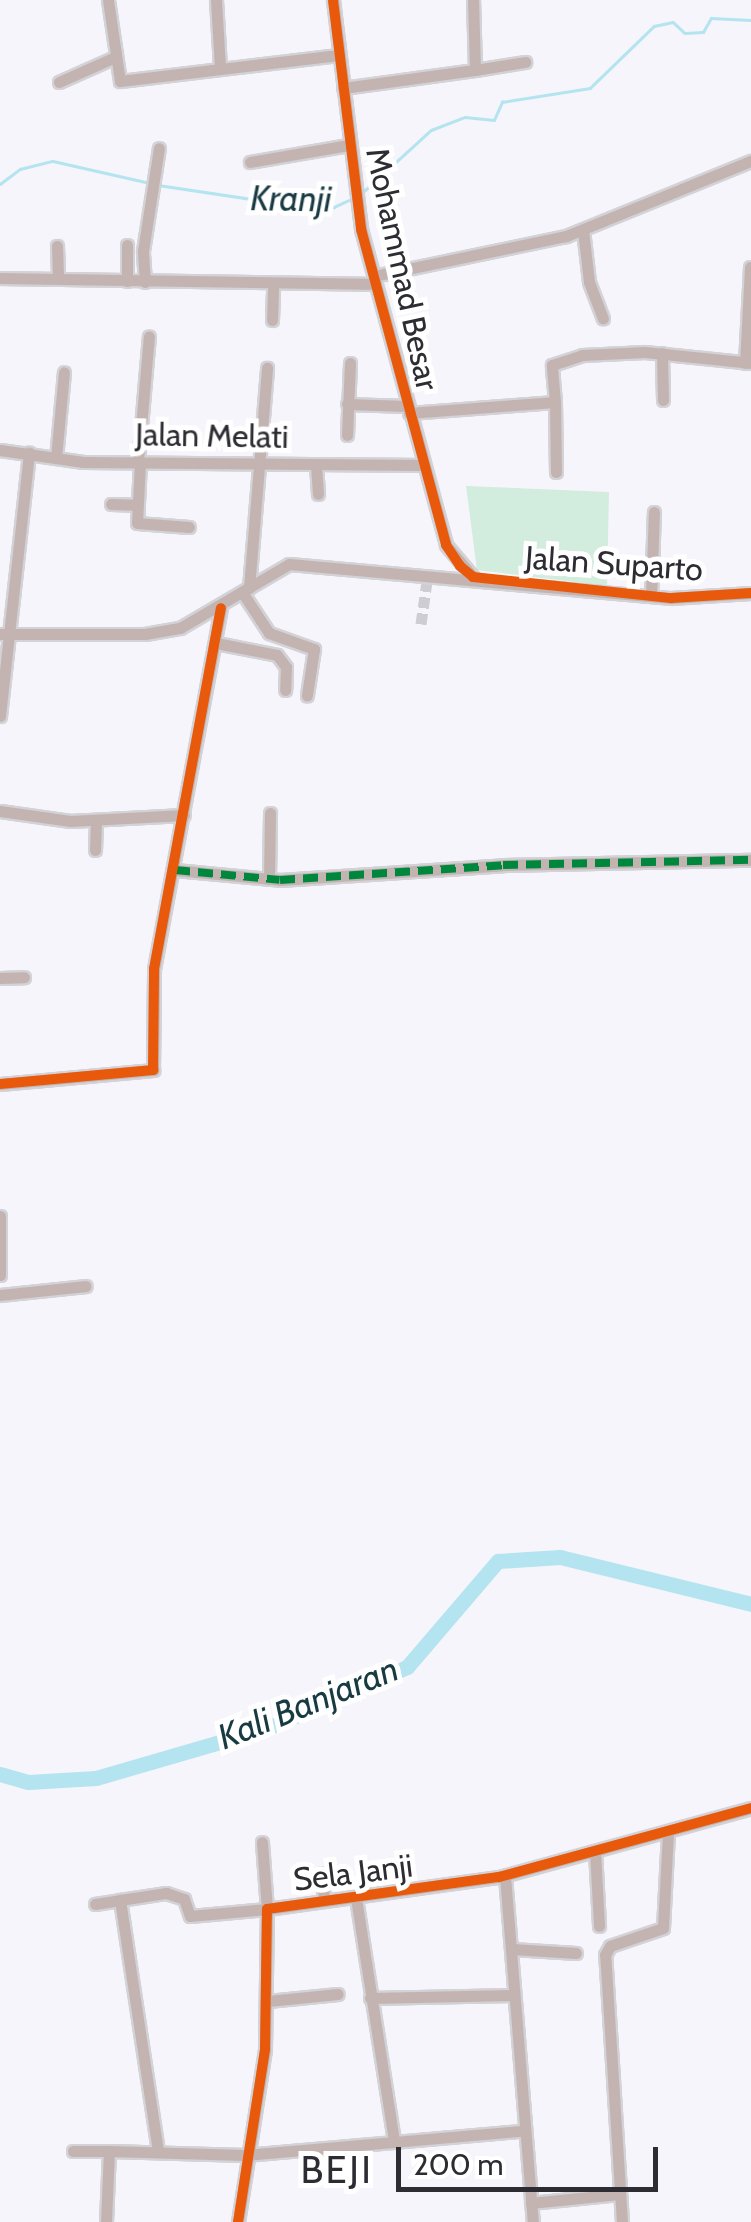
<!DOCTYPE html>
<style>
body{margin:0}
#map{position:relative;width:751px;height:2222px;overflow:hidden;background:#f6f5fb;font-family:Cabin,sans-serif}
div>[style]{position:absolute}
[style*='--x']{left:calc(var(--x)*1px);top:calc(var(--y)*1px);width:calc(var(--w)*1px);rotate:calc(var(--a)*1deg)}
.green>*{inset:0;background:#d2ecdd}
.stream>*{height:2.5px;margin:-1.25px;padding:0 1.25px;transform-origin:1.25px;border-radius:1.25px;background:#b3e4ef}
.river>*{height:15px;margin:-7.5px;padding:0 7.5px;transform-origin:7.5px;border-radius:7.5px;background:#b3e4ef}
.minor-tunnel>*{height:11px;margin-top:-5.5px;transform-origin:0;background:repeating-linear-gradient(90deg,#cecdd3 0 11px,transparent 0 16.5px)}
.roads{filter:drop-shadow(2px 0 #d3d2d6) drop-shadow(-2px 0 #d3d2d6) drop-shadow(0 2px #d3d2d6) drop-shadow(0 -2px #d3d2d6)}
.minor>*{height:11px;margin:-5.5px;padding:0 5.5px;transform-origin:5.5px;border-radius:5.5px;background:#c3b4b1}
.quiet>*{height:8px;margin-top:-4px;transform-origin:0;background:repeating-linear-gradient(90deg,#00873e 0 15px,transparent 0 23px)}
.cycleway>*{height:10px;margin:-5px;padding:0 5px;transform-origin:5px;border-radius:5px;background:#e8590c}
span{translate:-50% -50%;white-space:nowrap;text-align:center;line-height:1.15;-webkit-text-stroke:10px #fff;paint-order:stroke}
.street-label{font-size:32px;color:#2d2c33}
.water-label{font-size:35px;color:#183a41;font-style:italic}
.quarter-label{font-size:38px;color:#2d2c33;letter-spacing:2.5px}
.scale{position:absolute;left:396px;top:2147px;width:262px;height:45px;box-sizing:border-box;border:5px solid #2d2c33;border-top:0;padding-left:12px;font-size:30px;line-height:35px;white-space:nowrap;color:#2d2c33;-webkit-text-stroke:8px #fff;paint-order:stroke}
</style>
<div id="map">
<div class="green">
<i style="clip-path:polygon(466px 486px,609px 492px,607px 586px,477px 570px)"></i>
</div>
<div class="stream">
<i style="--x:0;--y:184;--w:25;--a:-37"></i>
<i style="--x:20;--y:169;--w:34;--a:-14"></i>
<i style="--x:53;--y:161;--w:99;--a:12.8"></i>
<i style="--x:158;--y:185;--w:142;--a:8.5"></i>
<i style="--x:298;--y:206;--w:36;--a:2"></i>
<i style="--x:334;--y:207;--w:19;--a:-25"></i>
<i style="--x:362;--y:193;--w:93;--a:-42.4"></i>
<i style="--x:431;--y:130;--w:36;--a:-21"></i>
<i style="--x:465;--y:117;--w:29;--a:6"></i>
<i style="--x:494;--y:120;--w:20;--a:-66"></i>
<i style="--x:502;--y:102;--w:89;--a:-9"></i>
<i style="--x:590;--y:88;--w:89;--a:-44.1"></i>
<i style="--x:654;--y:26;--w:19;--a:-12"></i>
<i style="--x:673;--y:22;--w:16;--a:43"></i>
<i style="--x:685;--y:33;--w:18;--a:-3"></i>
<i style="--x:703;--y:32;--w:16;--a:-60"></i>
<i style="--x:711;--y:18;--w:40;--a:2.9"></i>
</div>
<div class="river">
<i style="--x:0;--y:1774;--w:29;--a:16"></i>
<i style="--x:28;--y:1782;--w:68;--a:-3.4"></i>
<i style="--x:96;--y:1778;--w:179;--a:-16.2"></i>
<i style="--x:268;--y:1728;--w:152;--a:-23.7"></i>
<i style="--x:407;--y:1667;--w:140;--a:-49.4"></i>
<i style="--x:498;--y:1561;--w:62;--a:-3.7"></i>
<i style="--x:560;--y:1557;--w:197;--a:13.8"></i>
</div>
<div class="minor-tunnel">
<i style="--x:421;--y:624;--w:50;--a:-82"></i>
</div>
<div class="roads">
<div class="minor">
<i style="--x:108;--y:0;--w:82;--a:81.6"></i>
<i style="--x:120;--y:81;--w:220;--a:-6.8"></i>
<i style="--x:216;--y:0;--w:67;--a:86.6"></i>
<i style="--x:333;--y:0;--w:231;--a:83"></i>
<i style="--x:361;--y:229;--w:327;--a:74.9"></i>
<i style="--x:446;--y:545;--w:42;--a:49.8"></i>
<i style="--x:475;--y:70;--w:51;--a:-9.1"></i>
<i style="--x:59;--y:82;--w:59;--a:-24"></i>
<i style="--x:343;--y:88;--w:133;--a:-7.8"></i>
<i style="--x:475;--y:70;--w:70;--a:-91.6"></i>
<i style="--x:250;--y:162;--w:99;--a:-9.8"></i>
<i style="--x:583;--y:230;--w:52;--a:83.4"></i>
<i style="--x:589;--y:282;--w:39;--a:69"></i>
<i style="--x:57;--y:246;--w:32;--a:88"></i>
<i style="--x:374;--y:276;--w:196;--a:-11.8"></i>
<i style="--x:566;--y:236;--w:200;--a:-22.1"></i>
<i style="--x:0;--y:278;--w:376;--a:0.9"></i>
<i style="--x:127;--y:281;--w:36;--a:-90"></i>
<i style="--x:145;--y:282;--w:31;--a:-94"></i>
<i style="--x:143;--y:251;--w:104;--a:-81.2"></i>
<i style="--x:272;--y:320;--w:35;--a:-88"></i>
<i style="--x:662;--y:353;--w:47;--a:88.8"></i>
<i style="--x:745;--y:363;--w:96;--a:-87"></i>
<i style="--x:555;--y:402;--w:70;--a:89.2"></i>
<i style="--x:347;--y:404;--w:60;--a:1.9"></i>
<i style="--x:409;--y:413;--w:146;--a:-4.3"></i>
<i style="--x:555;--y:402;--w:37;--a:-95"></i>
<i style="--x:552;--y:365;--w:32;--a:-18"></i>
<i style="--x:582;--y:355;--w:63;--a:-2.7"></i>
<i style="--x:645;--y:352;--w:107;--a:5.9"></i>
<i style="--x:347;--y:435;--w:72;--a:-87.6"></i>
<i style="--x:0;--y:450;--w:84;--a:8.2"></i>
<i style="--x:83;--y:462;--w:341;--a:0.5"></i>
<i style="--x:56;--y:458;--w:86;--a:-84.7"></i>
<i style="--x:138;--y:461;--w:125;--a:-85"></i>
<i style="--x:140;--y:462;--w:61;--a:92.8"></i>
<i style="--x:137;--y:523;--w:52;--a:4.4"></i>
<i style="--x:316;--y:465;--w:29;--a:86"></i>
<i style="--x:111;--y:504;--w:24;--a:2"></i>
<i style="--x:249;--y:588;--w:221;--a:-85.3"></i>
<i style="--x:242;--y:592;--w:49;--a:56.6"></i>
<i style="--x:269;--y:633;--w:48;--a:19.6"></i>
<i style="--x:314;--y:649;--w:47;--a:98.7"></i>
<i style="--x:651;--y:596;--w:84;--a:-88"></i>
<i style="--x:0;--y:634;--w:145;--a:0"></i>
<i style="--x:145;--y:634;--w:36;--a:-10"></i>
<i style="--x:180;--y:628;--w:126;--a:-30.4"></i>
<i style="--x:289;--y:564;--w:384;--a:5.1"></i>
<i style="--x:671;--y:598;--w:80;--a:-3.6"></i>
<i style="--x:216;--y:643;--w:62;--a:11.1"></i>
<i style="--x:277;--y:655;--w:15;--a:53"></i>
<i style="--x:286;--y:667;--w:23;--a:92"></i>
<i style="--x:0;--y:716;--w:265;--a:-83.7"></i>
<i style="--x:0;--y:811;--w:71;--a:8.1"></i>
<i style="--x:70;--y:821;--w:114;--a:-3"></i>
<i style="--x:95;--y:850;--w:29;--a:-88"></i>
<i style="--x:175;--y:870;--w:105;--a:5.4"></i>
<i style="--x:280;--y:880;--w:224;--a:-3.8"></i>
<i style="--x:503;--y:865;--w:248;--a:-1.2"></i>
<i style="--x:269;--y:879;--w:66;--a:-89.1"></i>
<i style="--x:0;--y:978;--w:24;--a:-2"></i>
<i style="--x:0;--y:1084;--w:154;--a:-5.2"></i>
<i style="--x:153;--y:1070;--w:101;--a:-89.4"></i>
<i style="--x:154;--y:969;--w:367;--a:-79.5"></i>
<i style="--x:0;--y:1216;--w:59;--a:90"></i>
<i style="--x:0;--y:1295;--w:86;--a:-6"></i>
<i style="--x:595;--y:1851;--w:75;--a:86.9"></i>
<i style="--x:322;--y:1873;--w:27;--a:86"></i>
<i style="--x:505;--y:1876;--w:347;--a:85.4"></i>
<i style="--x:356;--y:1898;--w:247;--a:81.1"></i>
<i style="--x:95;--y:1904;--w:25;--a:-9"></i>
<i style="--x:512;--y:1949;--w:64;--a:3.6"></i>
<i style="--x:370;--y:1998;--w:143;--a:-1.2"></i>
<i style="--x:268;--y:2001;--w:70;--a:-5.7"></i>
<i style="--x:73;--y:2151;--w:36;--a:0"></i>
<i style="--x:158;--y:2151;--w:254;--a:-98.6"></i>
<i style="--x:120;--y:1900;--w:47;--a:-8.7"></i>
<i style="--x:166;--y:1893;--w:19;--a:18"></i>
<i style="--x:184;--y:1899;--w:18;--a:71"></i>
<i style="--x:190;--y:1916;--w:77;--a:-5.2"></i>
<i style="--x:267;--y:1909;--w:67;--a:-94.3"></i>
<i style="--x:531;--y:2203;--w:88;--a:-5.8"></i>
<i style="--x:106;--y:2222;--w:71;--a:-87.6"></i>
<i style="--x:109;--y:2151;--w:136;--a:1.7"></i>
<i style="--x:245;--y:2155;--w:277;--a:-5"></i>
<i style="--x:238;--y:2222;--w:175;--a:-81.1"></i>
<i style="--x:265;--y:2049;--w:140;--a:-89.2"></i>
<i style="--x:267;--y:1909;--w:234;--a:-7.9"></i>
<i style="--x:499;--y:1877;--w:261;--a:-15.3"></i>
<i style="--x:622;--y:2222;--w:268;--a:-93.6"></i>
<i style="--x:605;--y:1955;--w:10;--a:-61"></i>
<i style="--x:610;--y:1946;--w:56;--a:-18.8"></i>
<i style="--x:663;--y:1928;--w:97;--a:-87"></i>
</div>
</div>
<div class="quiet">
<i style="--x:175;--y:870;--w:105;--a:5.4"></i>
<i style="--x:280;--y:880;--w:224;--a:-3.8"></i>
<i style="--x:503;--y:865;--w:248;--a:-1.2"></i>
</div>
<div class="cycleway">
<i style="--x:333;--y:0;--w:231;--a:83"></i>
<i style="--x:361;--y:229;--w:327;--a:74.9"></i>
<i style="--x:446;--y:545;--w:25;--a:56"></i>
<i style="--x:460;--y:566;--w:17;--a:40"></i>
<i style="--x:473;--y:577;--w:199;--a:6.1"></i>
<i style="--x:671;--y:598;--w:80;--a:-3.6"></i>
<i style="--x:0;--y:1084;--w:154;--a:-5.2"></i>
<i style="--x:153;--y:1070;--w:101;--a:-89.4"></i>
<i style="--x:154;--y:969;--w:367;--a:-79.5"></i>
<i style="--x:238;--y:2222;--w:175;--a:-81.1"></i>
<i style="--x:265;--y:2049;--w:140;--a:-89.2"></i>
<i style="--x:267;--y:1909;--w:234;--a:-7.9"></i>
<i style="--x:499;--y:1877;--w:261;--a:-15.3"></i>
</div>
<div class="street-label">
<span style="left:402px;top:269px;rotate:78deg">Mohammad Besar</span>
<span style="left:212px;top:436px;rotate:1deg">Jalan Melati</span>
<span style="left:614px;top:564px;rotate:4deg">Jalan Suparto</span>
<span style="left:353px;top:1873px;rotate:-7deg">Sela Janji</span>
</div>
<div class="water-label">
<span style="left:291px;top:199px;rotate:1deg">Kranji</span>
<span style="left:308px;top:1703px;rotate:-22deg">Kali Banjaran</span>
</div>
<div class="quarter-label">
<span style="left:337px;top:2170px">BEJI</span>
</div>
<div class="scale">200 m</div>
</div>
